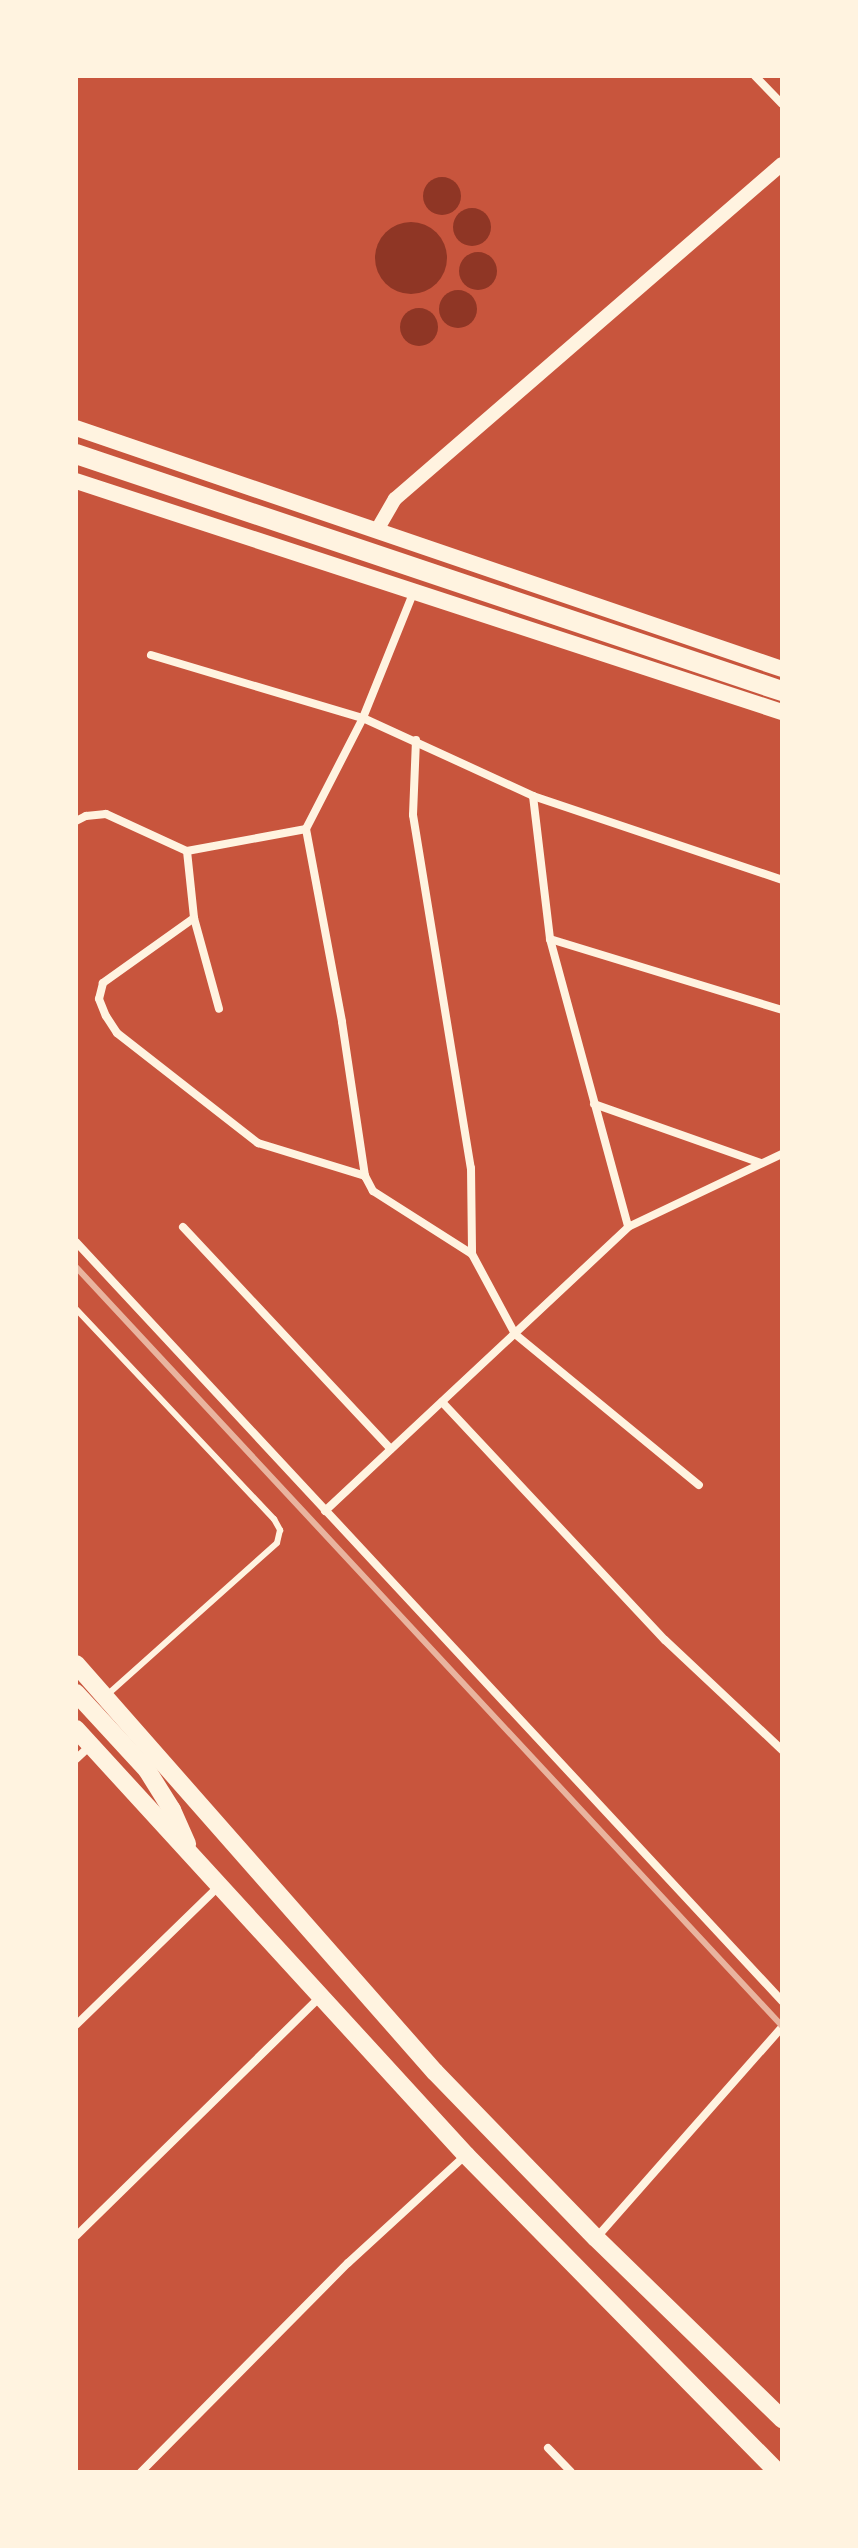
<!DOCTYPE html>
<style>
body{margin:0}
#map{position:relative;width:858px;height:2548px;overflow:hidden;background:#c8553d;font-family:"Open Sans",sans-serif}
div>[style]{position:absolute}
[style*='--x']{left:calc(var(--x)*1px);top:calc(var(--y)*1px);width:calc(var(--w)*1px);rotate:calc(var(--a)*1deg)}
.water>*{inset:0;background:#8f3625}
.round{border-radius:50%}
.service>*{height:6px;margin:-3px;padding:0 3px;transform-origin:3px;border-radius:3px;background:#fff3e0}
.minor>*{height:8px;margin:-4px;padding:0 4px;transform-origin:4px;border-radius:4px;background:#fff3e0}
.tertiary>*{height:14px;margin:-7px;padding:0 7px;transform-origin:7px;border-radius:7px;background:#fff3e0}
.secondary>*{height:16px;margin:-8px;padding:0 8px;transform-origin:8px;border-radius:8px;background:#fff3e0}
.primary>*{height:18px;margin:-9px;padding:0 9px;transform-origin:9px;border-radius:9px;background:#fff3e0}
.trunk>*{height:20px;margin:-10px;padding:0 10px;transform-origin:10px;border-radius:10px;background:#fff3e0}
.rail>*{height:6px;margin:-3px;padding:0 3px;transform-origin:3px;border-radius:3px;background:#e9b49f}
span{translate:-50% -50%;white-space:nowrap;text-align:center;line-height:1.15;-webkit-text-stroke:6px #fff3e0;paint-order:stroke}
.frame{position:absolute;inset:0;border:78px solid #fff3e0;pointer-events:none}
</style>
<div id="map">
<div class="water">
<i class="round" style="left:423px;top:177px;width:38px;height:38px"></i>
<i class="round" style="left:453px;top:208px;width:38px;height:38px"></i>
<i class="round" style="left:375px;top:222px;width:72px;height:72px"></i>
<i class="round" style="left:459px;top:252px;width:38px;height:38px"></i>
<i class="round" style="left:439px;top:290px;width:38px;height:38px"></i>
<i class="round" style="left:400px;top:308px;width:38px;height:38px"></i>
</div>
<div class="service">
<i style="--x:76;--y:1309;--w:289;--a:46.7"></i>
<i style="--x:274;--y:1519;--w:13;--a:61"></i>
<i style="--x:280;--y:1530;--w:13;--a:103"></i>
<i style="--x:277;--y:1543;--w:227;--a:138.2"></i>
</div>
<div class="minor">
<i style="--x:755;--y:76;--w:39;--a:46"></i>
<i style="--x:414;--y:591;--w:137;--a:111.9"></i>
<i style="--x:363;--y:718;--w:125;--a:117.2"></i>
<i style="--x:306;--y:829;--w:196;--a:79.4"></i>
<i style="--x:342;--y:1022;--w:156;--a:81.5"></i>
<i style="--x:365;--y:1176;--w:17;--a:62"></i>
<i style="--x:373;--y:1191;--w:117;--a:32.5"></i>
<i style="--x:151;--y:655;--w:221;--a:16.6"></i>
<i style="--x:363;--y:718;--w:187;--a:24.6"></i>
<i style="--x:533;--y:796;--w:263;--a:18.6"></i>
<i style="--x:416;--y:740;--w:75;--a:92.3"></i>
<i style="--x:413;--y:815;--w:358;--a:80.7"></i>
<i style="--x:471;--y:1168;--w:86;--a:89.3"></i>
<i style="--x:472;--y:1254;--w:91;--a:61.7"></i>
<i style="--x:515;--y:1334;--w:238;--a:39.4"></i>
<i style="--x:533;--y:796;--w:144;--a:83.2"></i>
<i style="--x:550;--y:939;--w:298;--a:74.8"></i>
<i style="--x:76;--y:821;--w:11;--a:-27"></i>
<i style="--x:86;--y:816;--w:20;--a:-6"></i>
<i style="--x:106;--y:814;--w:89;--a:24.6"></i>
<i style="--x:187;--y:851;--w:121;--a:-10.5"></i>
<i style="--x:187;--y:851;--w:67;--a:84"></i>
<i style="--x:194;--y:918;--w:94;--a:74.6"></i>
<i style="--x:194;--y:918;--w:112;--a:144.5"></i>
<i style="--x:103;--y:983;--w:16;--a:104"></i>
<i style="--x:99;--y:999;--w:18;--a:68"></i>
<i style="--x:106;--y:1016;--w:20;--a:57"></i>
<i style="--x:117;--y:1033;--w:179;--a:38"></i>
<i style="--x:258;--y:1143;--w:112;--a:17.1"></i>
<i style="--x:550;--y:939;--w:243;--a:17"></i>
<i style="--x:594;--y:1104;--w:177;--a:19.5"></i>
<i style="--x:183;--y:1227;--w:304;--a:46.9"></i>
<i style="--x:76;--y:1242;--w:1037;--a:47.07"></i>
<i style="--x:442;--y:1402;--w:326;--a:46.9"></i>
<i style="--x:665;--y:1640;--w:161;--a:43.2"></i>
<i style="--x:325;--y:1511;--w:415;--a:-43.1"></i>
<i style="--x:628;--y:1227;--w:170;--a:-25.4"></i>
<i style="--x:76;--y:1759;--w:19;--a:-43"></i>
<i style="--x:76;--y:2025;--w:199;--a:-44.2"></i>
<i style="--x:76;--y:2236;--w:342;--a:-44.4"></i>
<i style="--x:597;--y:2237;--w:280;--a:-48.6"></i>
<i style="--x:548;--y:2448;--w:33;--a:46"></i>
<i style="--x:141;--y:2472;--w:294;--a:-45.3"></i>
<i style="--x:348;--y:2263;--w:160;--a:-42.5"></i>
</div>
<div class="tertiary">
<i style="--x:377;--y:530;--w:36;--a:-60"></i>
<i style="--x:395;--y:499;--w:512;--a:-40.88"></i>
</div>
<div class="secondary">
<i style="--x:76;--y:428;--w:746;--a:18.85"></i>
<i style="--x:76;--y:481;--w:743;--a:18.12"></i>
</div>
<div class="primary">
<i style="--x:76;--y:1664;--w:543;--a:48.66"></i>
<i style="--x:435;--y:2072;--w:231;--a:45.9"></i>
<i style="--x:596;--y:2238;--w:260;--a:44.2"></i>
<i style="--x:76;--y:1693;--w:105;--a:47.3"></i>
<i style="--x:147;--y:1770;--w:47;--a:58"></i>
<i style="--x:172;--y:1810;--w:37;--a:66"></i>
<i style="--x:76;--y:1729;--w:578;--a:47.53"></i>
<i style="--x:466;--y:2155;--w:445;--a:45.5"></i>
</div>
<div class="trunk">
<i style="--x:76;--y:454;--w:745;--a:18.56"></i>
</div>
<div class="rail">
<i style="--x:76;--y:1267;--w:1037;--a:47.07"></i>
</div>
<div class="frame"></div>
</div>
